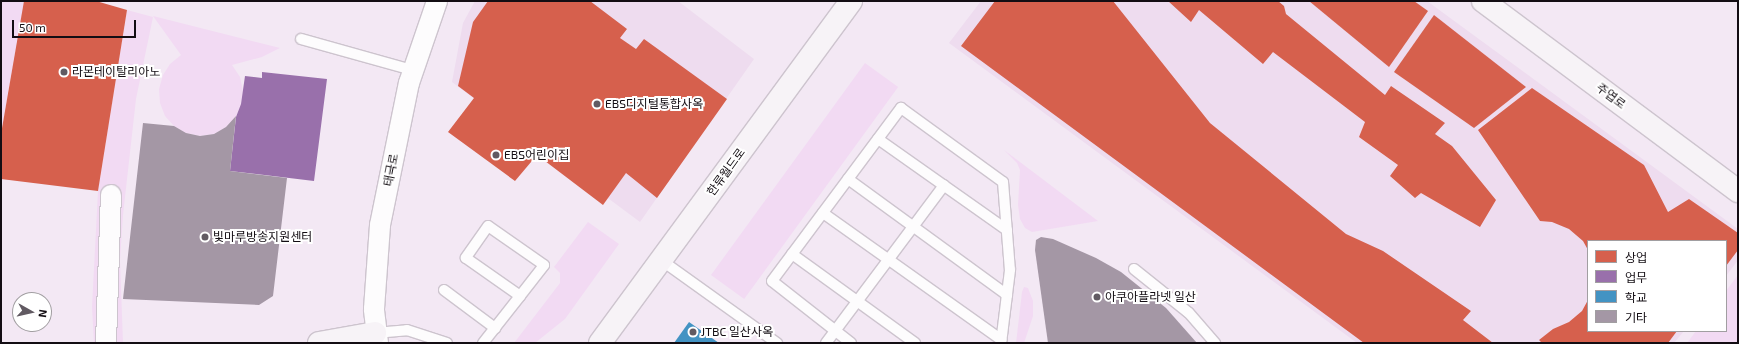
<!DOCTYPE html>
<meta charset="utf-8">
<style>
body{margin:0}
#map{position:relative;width:1739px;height:344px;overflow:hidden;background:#f3e8f4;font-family:"Exo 2","Noto Sans KR",sans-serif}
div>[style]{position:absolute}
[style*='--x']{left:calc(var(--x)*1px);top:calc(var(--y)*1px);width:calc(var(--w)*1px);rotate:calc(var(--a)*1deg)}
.built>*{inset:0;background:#eedcef}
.green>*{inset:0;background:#f2daf3;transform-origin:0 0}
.shops>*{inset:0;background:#d6604d}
.offices>*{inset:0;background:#9970ab}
.schools>*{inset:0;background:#4393c3}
.building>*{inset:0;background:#a497a5}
.roads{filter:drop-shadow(1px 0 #cdc4ce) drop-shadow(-1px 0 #cdc4ce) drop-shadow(0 1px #cdc4ce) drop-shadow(0 -1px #cdc4ce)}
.lane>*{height:10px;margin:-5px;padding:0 5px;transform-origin:5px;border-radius:5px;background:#fdfcfd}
.street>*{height:20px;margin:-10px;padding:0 10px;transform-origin:10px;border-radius:10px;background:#fdfcfd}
.secondary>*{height:22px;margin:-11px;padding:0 11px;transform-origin:11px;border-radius:11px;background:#f7f3f7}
.dots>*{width:11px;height:11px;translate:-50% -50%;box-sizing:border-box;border:2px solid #fff;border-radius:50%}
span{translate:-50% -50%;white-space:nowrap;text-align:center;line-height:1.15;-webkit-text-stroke:4px #fff;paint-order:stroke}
.poi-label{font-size:12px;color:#130d13}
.left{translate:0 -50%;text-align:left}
.street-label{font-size:12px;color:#130d13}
.frame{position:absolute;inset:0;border:2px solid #130d13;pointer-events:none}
.legend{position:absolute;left:1587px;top:240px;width:140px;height:92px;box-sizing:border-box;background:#fff;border:1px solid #a19ea1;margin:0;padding:5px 7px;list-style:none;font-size:12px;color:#130d13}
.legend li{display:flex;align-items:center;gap:8px;height:20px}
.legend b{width:20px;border:1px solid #a19ea1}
.north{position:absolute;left:12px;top:292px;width:40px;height:40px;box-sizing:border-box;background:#fff;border:1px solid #a19ea1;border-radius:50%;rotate:98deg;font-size:11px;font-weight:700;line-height:16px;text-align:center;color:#130d13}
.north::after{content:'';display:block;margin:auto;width:14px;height:18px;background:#615a62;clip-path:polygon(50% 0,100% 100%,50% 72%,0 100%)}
.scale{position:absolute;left:12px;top:20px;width:124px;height:18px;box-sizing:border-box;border:2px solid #130d13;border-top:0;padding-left:5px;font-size:12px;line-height:14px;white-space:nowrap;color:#130d13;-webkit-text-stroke:3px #fff;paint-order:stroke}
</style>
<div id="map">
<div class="built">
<i style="clip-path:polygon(475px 1px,678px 1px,754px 59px,640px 222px,452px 82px,463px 23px)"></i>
<i style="clip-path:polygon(981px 1px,1427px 1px,1738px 229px,1738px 260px,1726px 276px,1726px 241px,1588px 241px,1588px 331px,1684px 331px,1674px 343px,1357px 343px,949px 43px)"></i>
</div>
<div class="green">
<i style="clip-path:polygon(1px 1px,24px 1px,1px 134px)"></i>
<i style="clip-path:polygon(127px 10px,153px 17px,136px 99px,123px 215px,120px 260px,123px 343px,94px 343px,92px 307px,98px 191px)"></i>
<i style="clip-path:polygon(153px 16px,280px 48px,262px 57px,232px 65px,240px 77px,243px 91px,241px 104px,236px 117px,226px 127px,214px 134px,200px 136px,186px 133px,174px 126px,165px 116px,160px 103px,159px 89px,163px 75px,170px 64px,181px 55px)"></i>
<i style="left:865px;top:63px;width:41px;height:262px;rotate:36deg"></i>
<i style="clip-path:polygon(1004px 150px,1098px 221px,1032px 232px,1025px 228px,1020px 219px,1018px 205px,1020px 170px,1017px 163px)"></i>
<i style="clip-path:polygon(588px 222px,619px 244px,565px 319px,535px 343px,514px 343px,560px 283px,560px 273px,554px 267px)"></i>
<i style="clip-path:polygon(1738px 275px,1738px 343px,1687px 343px,1696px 331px,1726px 331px,1726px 291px)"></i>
<i style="clip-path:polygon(1024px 287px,1028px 288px,1033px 301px,1033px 316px,1024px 343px,1016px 343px,1022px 292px)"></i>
</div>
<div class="shops">
<i style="clip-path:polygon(24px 1px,96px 1px,127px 10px,98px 191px,1px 179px,1px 134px)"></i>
<i style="clip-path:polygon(488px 1px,590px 1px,627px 29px,620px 38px,636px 49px,644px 39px,727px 99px,657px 198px,626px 173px,603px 205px,545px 161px,550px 155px,542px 149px,515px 181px,448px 132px,474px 98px,458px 86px,473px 22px)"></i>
<i style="clip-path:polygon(995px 1px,1113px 1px,1210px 123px,1346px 234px,1383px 251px,1471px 311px,1463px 320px,1493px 343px,1364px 343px,961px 46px)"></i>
<i style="clip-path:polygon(1168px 1px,1278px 1px,1284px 6px,1286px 14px,1385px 95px,1391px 86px,1445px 123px,1435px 134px,1452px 146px,1496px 200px,1480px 227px,1421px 193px,1415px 198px,1390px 176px,1398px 165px,1359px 137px,1365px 122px,1273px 52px,1263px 64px,1199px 10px,1191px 22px)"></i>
<i style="clip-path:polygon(1309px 1px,1414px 1px,1428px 11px,1389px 67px)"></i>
<i style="clip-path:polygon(1434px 15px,1526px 87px,1474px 128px,1394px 72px)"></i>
<i style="clip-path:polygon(1532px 88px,1644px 165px,1668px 212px,1689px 199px,1738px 233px,1738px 250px,1726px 266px,1726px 241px,1588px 241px,1588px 250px,1583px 241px,1569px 229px,1552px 222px,1540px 221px,1478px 130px)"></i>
<i style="clip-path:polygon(1588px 300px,1588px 331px,1677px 331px,1668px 343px,1542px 343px,1539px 340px,1553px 329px,1569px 322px,1582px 311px)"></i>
</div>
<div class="offices">
<i style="clip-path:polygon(262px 72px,327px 79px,314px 181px,230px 171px,236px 117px,241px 104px,245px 76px,262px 78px)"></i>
</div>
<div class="schools">
<i style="clip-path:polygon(689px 322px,719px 343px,674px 343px)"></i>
</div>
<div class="building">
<i style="clip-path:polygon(236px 116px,230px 171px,287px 178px,273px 296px,259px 305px,123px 299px,143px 123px,174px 126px,186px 133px,200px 136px,214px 134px,226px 127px)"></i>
<i style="clip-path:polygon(1041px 237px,1053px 239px,1096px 258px,1121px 272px,1166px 308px,1197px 343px,1048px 343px,1035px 250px,1036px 240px)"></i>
</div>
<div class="roads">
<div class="lane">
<i style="--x:301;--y:39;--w:115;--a:15.6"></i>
<i style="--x:878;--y:139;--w:158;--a:35.2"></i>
<i style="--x:848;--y:179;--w:197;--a:36.1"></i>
<i style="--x:823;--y:213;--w:219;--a:35.4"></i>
<i style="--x:792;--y:254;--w:152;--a:35.9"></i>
<i style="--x:661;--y:260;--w:143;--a:35.6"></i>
<i style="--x:1134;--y:269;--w:70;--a:38.7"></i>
<i style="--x:1189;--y:313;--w:40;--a:49"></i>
<i style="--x:444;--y:290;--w:64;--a:36.7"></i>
<i style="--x:375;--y:333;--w:32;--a:-5"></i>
<i style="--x:407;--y:330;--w:42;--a:18"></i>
<i style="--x:483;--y:343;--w:60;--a:-51.8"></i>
<i style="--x:520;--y:296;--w:39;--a:-52"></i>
<i style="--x:544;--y:265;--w:68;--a:-145.1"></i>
<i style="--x:488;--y:226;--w:39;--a:125"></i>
<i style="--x:466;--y:258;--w:66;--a:35.1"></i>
<i style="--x:826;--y:343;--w:197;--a:-53.2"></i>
<i style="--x:851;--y:343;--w:100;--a:-141.9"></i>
<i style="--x:772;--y:281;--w:216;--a:-53.3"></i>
<i style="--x:901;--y:108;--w:126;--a:36"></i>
<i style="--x:1003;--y:182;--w:88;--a:85.5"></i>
<i style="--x:1010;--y:270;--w:74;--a:97"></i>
</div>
<div class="street">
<i style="--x:106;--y:343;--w:148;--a:-88.1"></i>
<i style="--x:378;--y:343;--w:34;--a:-97"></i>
<i style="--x:374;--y:309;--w:84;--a:-85.9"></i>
<i style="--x:380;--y:225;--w:145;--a:-78.5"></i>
<i style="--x:409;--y:83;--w:87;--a:-71.1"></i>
</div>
<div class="secondary">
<i style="--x:1483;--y:1;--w:318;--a:36.7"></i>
<i style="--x:319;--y:343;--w:57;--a:-10.1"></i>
<i style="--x:600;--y:343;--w:424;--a:-53.7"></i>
</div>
</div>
<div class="dots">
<i style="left:64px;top:72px;background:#615a62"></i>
<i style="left:597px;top:104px;background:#615a62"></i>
<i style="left:496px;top:155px;background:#615a62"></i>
<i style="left:205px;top:237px;background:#615a62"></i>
<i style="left:1097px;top:297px;background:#615a62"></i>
<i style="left:693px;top:332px;background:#615a62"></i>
</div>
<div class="poi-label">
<span class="left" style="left:72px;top:72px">라몬테이탈리아노</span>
<span class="left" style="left:605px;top:104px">EBS디지털통합사옥</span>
<span class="left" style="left:504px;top:155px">EBS어린이집</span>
<span class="left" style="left:213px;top:237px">빛마루방송지원센터</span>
<span class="left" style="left:1105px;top:297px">아쿠아플라넷 일산</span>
<span class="left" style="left:701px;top:332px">JTBC 일산사옥</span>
</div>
<div class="street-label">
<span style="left:1611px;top:96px;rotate:37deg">주엽로</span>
<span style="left:391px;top:170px;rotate:-79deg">태극로</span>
<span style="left:726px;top:172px;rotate:-54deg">한류월드로</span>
</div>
<div class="frame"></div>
<ul class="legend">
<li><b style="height:11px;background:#d6604d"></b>상업</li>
<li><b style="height:11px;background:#9970ab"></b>업무</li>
<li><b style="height:11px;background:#4393c3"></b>학교</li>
<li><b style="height:11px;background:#a497a5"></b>기타</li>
</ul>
<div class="north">N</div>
<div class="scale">50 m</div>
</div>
